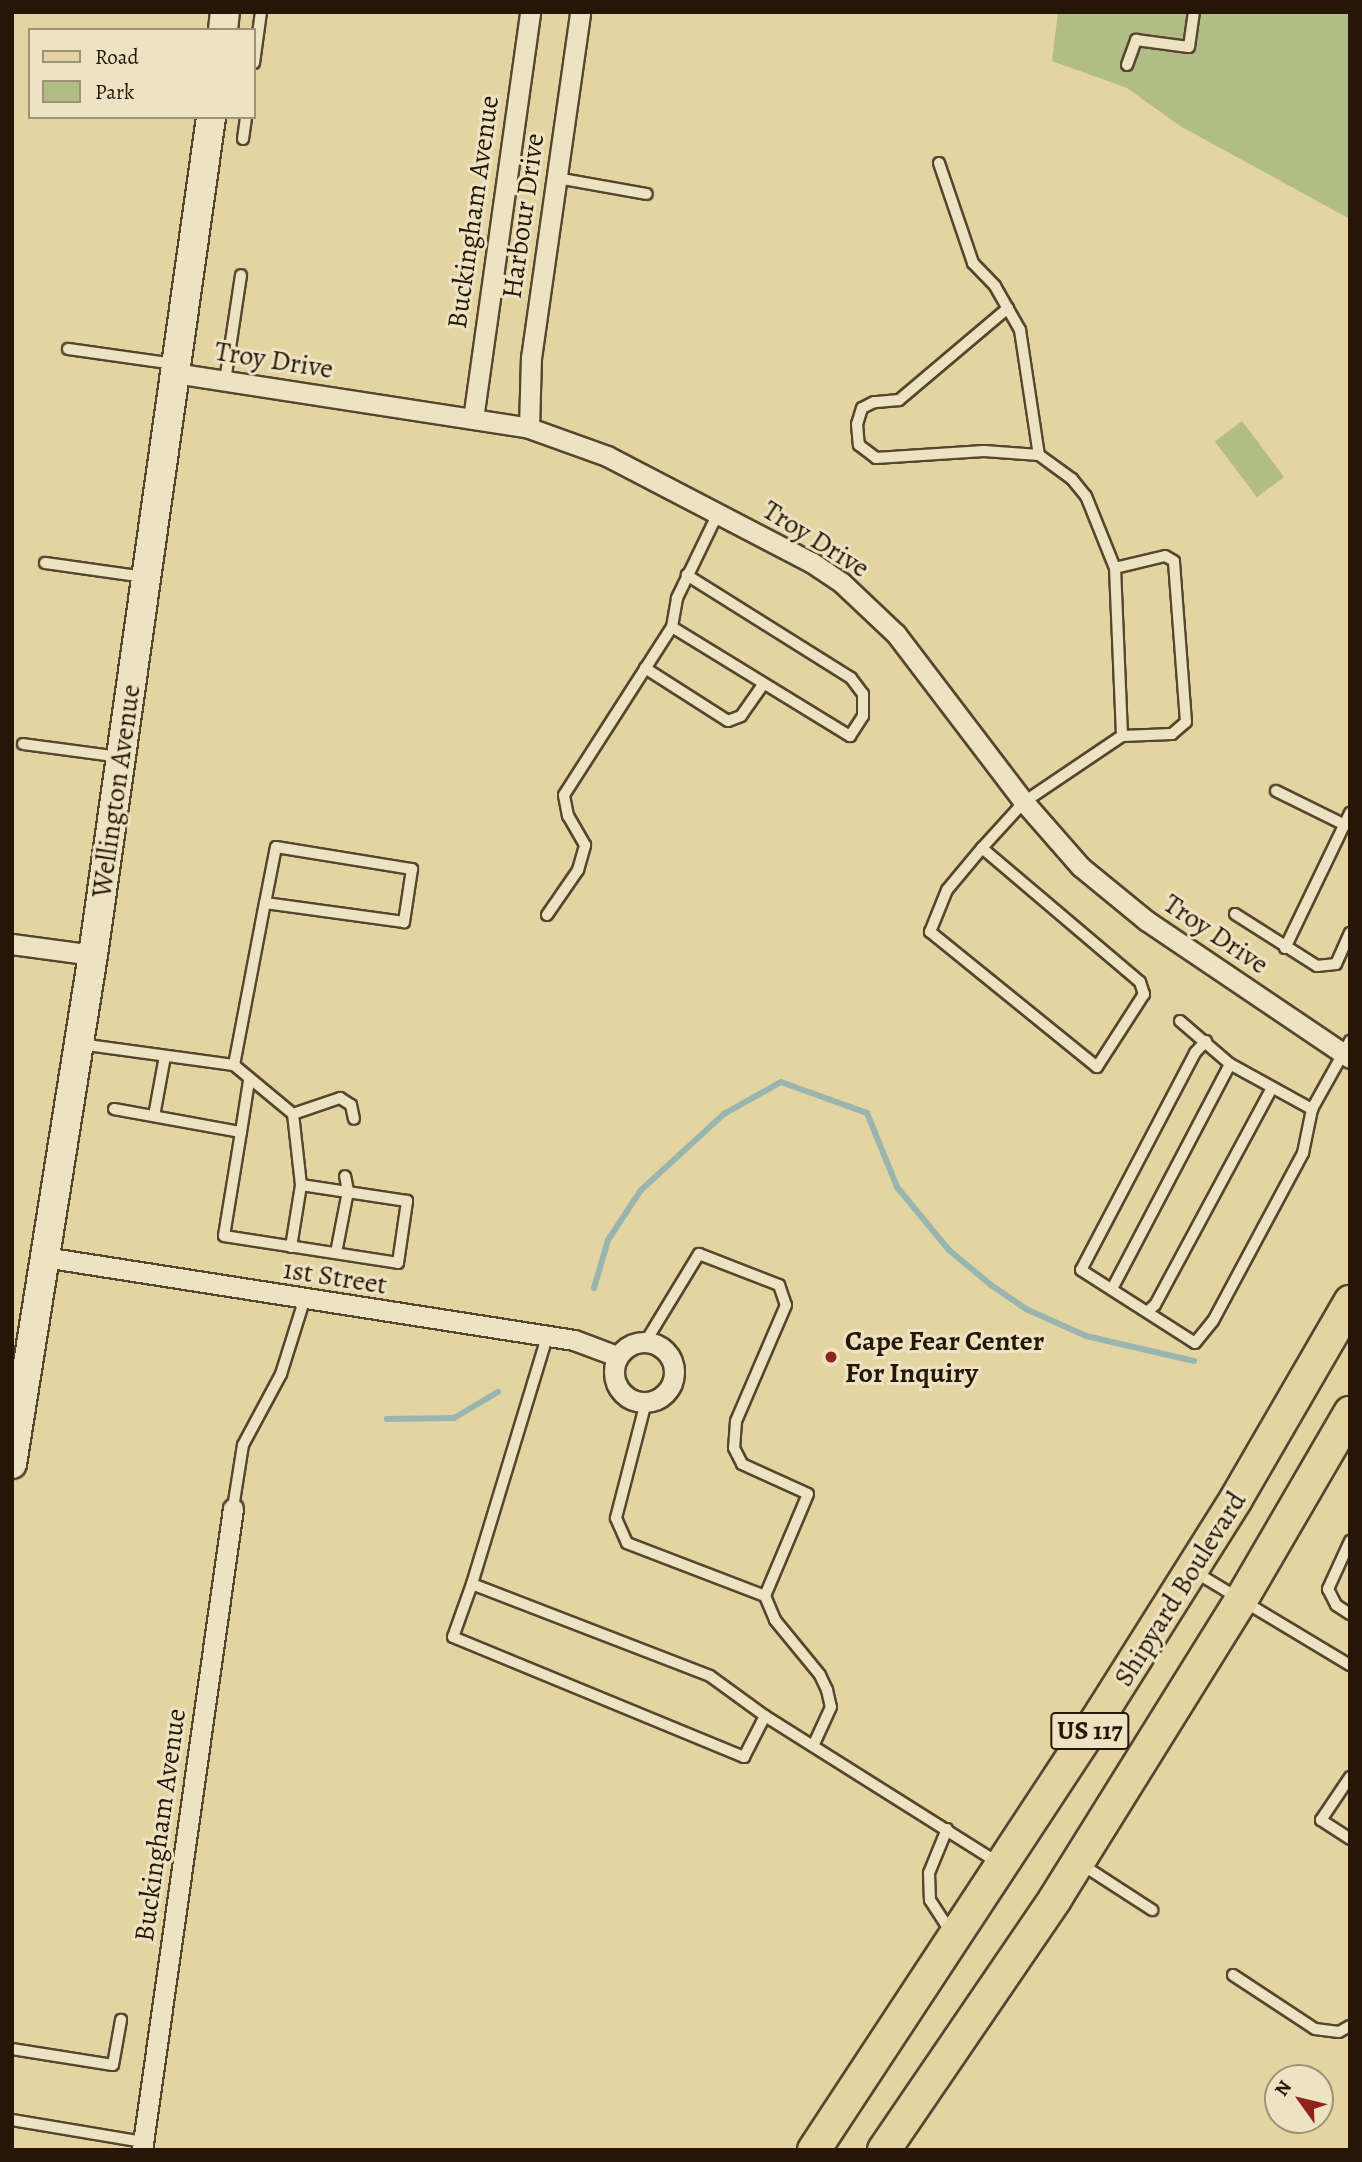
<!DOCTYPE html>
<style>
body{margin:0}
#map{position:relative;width:1362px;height:2162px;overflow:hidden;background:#e4d4a2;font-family:Alegreya,serif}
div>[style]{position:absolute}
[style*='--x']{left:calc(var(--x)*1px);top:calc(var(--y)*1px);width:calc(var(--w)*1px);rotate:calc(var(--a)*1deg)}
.green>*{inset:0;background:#b2bd86;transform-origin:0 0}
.stream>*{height:6px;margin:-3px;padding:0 3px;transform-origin:3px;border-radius:3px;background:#98b6af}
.roads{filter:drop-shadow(2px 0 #56462e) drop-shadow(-2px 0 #56462e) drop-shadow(0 2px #56462e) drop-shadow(0 -2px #56462e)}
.lane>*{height:10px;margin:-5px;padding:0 5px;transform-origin:5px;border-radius:5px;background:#ede3c3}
.street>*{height:19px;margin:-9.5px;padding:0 9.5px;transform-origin:9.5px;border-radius:9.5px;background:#ede3c3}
.street>.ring{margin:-9.5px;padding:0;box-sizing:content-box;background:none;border:19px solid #ede3c3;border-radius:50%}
.secondary>*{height:28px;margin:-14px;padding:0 14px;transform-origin:14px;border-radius:14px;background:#ede3c3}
.primary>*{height:32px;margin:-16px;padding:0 16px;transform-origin:16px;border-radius:16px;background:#e4d4a2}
.dots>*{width:19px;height:19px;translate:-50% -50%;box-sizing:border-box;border:4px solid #ede3c3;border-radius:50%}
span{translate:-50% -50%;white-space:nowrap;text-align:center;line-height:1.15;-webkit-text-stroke:6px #ede3c3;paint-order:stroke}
.shield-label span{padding:2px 5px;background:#ede3c3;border:2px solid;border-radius:5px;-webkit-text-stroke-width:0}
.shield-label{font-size:26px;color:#271607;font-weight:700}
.street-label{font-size:28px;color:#271607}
.poi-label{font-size:28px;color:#271607;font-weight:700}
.left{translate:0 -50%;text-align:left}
.frame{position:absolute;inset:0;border:14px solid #271607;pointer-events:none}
.legend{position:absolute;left:28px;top:28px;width:228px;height:91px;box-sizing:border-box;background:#ede3c3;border:2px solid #9e9178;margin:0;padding:9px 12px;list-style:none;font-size:21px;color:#271607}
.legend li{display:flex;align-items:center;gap:14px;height:35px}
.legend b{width:35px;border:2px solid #9e9178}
.north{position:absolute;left:1264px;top:2064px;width:70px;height:70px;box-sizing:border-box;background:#ede3c3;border:2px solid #9e9178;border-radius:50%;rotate:304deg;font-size:19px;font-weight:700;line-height:28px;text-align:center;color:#271607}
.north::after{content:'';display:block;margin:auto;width:24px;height:32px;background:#8f2418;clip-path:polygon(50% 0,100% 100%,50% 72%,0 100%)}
</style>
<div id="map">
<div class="green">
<i style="clip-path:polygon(1058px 12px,1350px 12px,1350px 219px,1180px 126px,1127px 88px,1052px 61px)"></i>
<i style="left:1242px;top:421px;width:70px;height:34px;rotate:53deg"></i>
</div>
<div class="stream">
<i style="--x:594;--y:1288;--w:50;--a:-73.7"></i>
<i style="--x:608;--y:1240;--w:60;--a:-56.6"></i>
<i style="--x:641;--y:1190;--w:113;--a:-42.5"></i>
<i style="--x:724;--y:1114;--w:65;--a:-29.3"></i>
<i style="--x:781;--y:1082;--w:91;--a:19.8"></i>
<i style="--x:867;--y:1113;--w:80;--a:67.9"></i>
<i style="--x:897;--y:1187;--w:82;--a:50.5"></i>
<i style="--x:949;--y:1250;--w:55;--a:39.8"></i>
<i style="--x:991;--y:1285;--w:42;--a:34.4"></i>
<i style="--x:1026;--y:1309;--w:66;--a:24.2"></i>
<i style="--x:1086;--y:1336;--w:111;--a:13"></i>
<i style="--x:387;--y:1419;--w:67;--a:-0.9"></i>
<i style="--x:454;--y:1418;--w:51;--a:-30.6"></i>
</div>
<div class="roads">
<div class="lane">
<i style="--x:254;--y:63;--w:51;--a:-82.2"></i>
<i style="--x:1127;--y:65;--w:27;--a:-70"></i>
<i style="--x:1136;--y:40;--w:53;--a:7.5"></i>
<i style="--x:1189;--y:47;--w:35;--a:-82"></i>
<i style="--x:243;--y:139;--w:22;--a:-82"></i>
<i style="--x:939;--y:163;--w:106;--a:71.2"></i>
<i style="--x:973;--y:263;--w:32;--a:46"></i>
<i style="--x:995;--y:286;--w:51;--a:60.4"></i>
<i style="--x:1020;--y:330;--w:126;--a:81.4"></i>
<i style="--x:1039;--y:455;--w:41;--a:36"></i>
<i style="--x:1072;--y:479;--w:22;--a:51"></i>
<i style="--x:1086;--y:496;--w:78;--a:68.1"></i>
<i style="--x:557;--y:178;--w:91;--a:10.1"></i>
<i style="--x:1008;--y:308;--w:143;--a:139.8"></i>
<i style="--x:899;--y:400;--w:25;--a:175"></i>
<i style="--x:874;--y:402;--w:13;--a:153"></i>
<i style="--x:862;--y:408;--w:17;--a:107"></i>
<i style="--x:857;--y:424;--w:21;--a:85"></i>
<i style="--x:859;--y:445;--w:21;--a:37"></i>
<i style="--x:876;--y:458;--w:108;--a:-3.7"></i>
<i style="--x:984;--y:451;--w:55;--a:4.2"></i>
<i style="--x:68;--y:349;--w:108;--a:8"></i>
<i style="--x:225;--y:381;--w:107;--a:-81.4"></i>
<i style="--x:45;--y:563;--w:101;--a:8"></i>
<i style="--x:672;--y:627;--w:209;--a:31.5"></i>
<i style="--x:850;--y:736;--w:24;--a:-57"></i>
<i style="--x:863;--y:716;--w:22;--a:-90"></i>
<i style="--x:863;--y:694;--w:20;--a:-127"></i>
<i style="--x:851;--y:678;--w:194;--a:-147.9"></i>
<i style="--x:645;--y:668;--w:98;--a:32.6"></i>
<i style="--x:728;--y:721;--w:14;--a:-21"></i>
<i style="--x:741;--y:716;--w:38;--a:-55"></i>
<i style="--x:23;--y:744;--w:98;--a:7.6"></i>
<i style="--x:1276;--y:791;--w:77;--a:26.2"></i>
<i style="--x:982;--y:848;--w:62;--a:-47.6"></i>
<i style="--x:1024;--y:802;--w:118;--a:-34"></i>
<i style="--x:1122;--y:736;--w:50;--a:-2.3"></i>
<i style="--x:1172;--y:734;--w:18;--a:-41"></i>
<i style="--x:1186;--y:722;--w:161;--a:-94.3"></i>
<i style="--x:1174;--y:561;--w:10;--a:-151"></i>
<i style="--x:1165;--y:556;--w:51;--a:166.5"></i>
<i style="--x:1115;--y:568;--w:168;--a:87.6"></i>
<i style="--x:982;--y:848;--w:207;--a:40.3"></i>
<i style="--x:1140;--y:982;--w:13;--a:72"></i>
<i style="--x:1144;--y:994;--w:87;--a:122.8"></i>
<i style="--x:1097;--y:1067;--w:215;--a:-141"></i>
<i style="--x:930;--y:932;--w:45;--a:-68"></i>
<i style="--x:947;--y:890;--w:55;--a:-50.2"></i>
<i style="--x:1235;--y:914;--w:97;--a:32.4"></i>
<i style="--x:1317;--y:966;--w:19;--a:-6"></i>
<i style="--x:1336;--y:964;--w:34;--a:-66"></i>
<i style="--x:547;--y:915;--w:55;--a:-55.4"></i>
<i style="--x:578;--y:870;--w:26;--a:-74"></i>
<i style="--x:585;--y:845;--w:34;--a:-120"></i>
<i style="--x:568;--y:816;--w:21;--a:-101"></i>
<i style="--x:564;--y:795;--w:200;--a:-57.3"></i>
<i style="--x:672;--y:627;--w:29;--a:-80"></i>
<i style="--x:677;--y:598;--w:94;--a:-64.2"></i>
<i style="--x:1285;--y:948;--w:150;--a:-64.3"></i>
<i style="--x:1180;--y:1021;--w:66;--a:40.7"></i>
<i style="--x:1230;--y:1064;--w:94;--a:28.8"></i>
<i style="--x:1206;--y:1041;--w:16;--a:133"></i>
<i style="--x:1195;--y:1053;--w:245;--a:117.7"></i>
<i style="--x:1081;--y:1270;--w:135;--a:32.6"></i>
<i style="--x:1195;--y:1343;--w:28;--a:-51"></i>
<i style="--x:1213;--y:1321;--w:191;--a:-61.8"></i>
<i style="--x:1303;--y:1153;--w:45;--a:-78.4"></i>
<i style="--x:1312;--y:1109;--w:78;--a:-60.8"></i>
<i style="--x:80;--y:1044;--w:155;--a:7.8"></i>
<i style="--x:114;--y:1109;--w:129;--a:10.3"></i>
<i style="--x:241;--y:1132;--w:105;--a:99.3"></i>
<i style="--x:224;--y:1236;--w:176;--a:8.8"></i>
<i style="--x:398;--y:1263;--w:63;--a:-81.7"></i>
<i style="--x:407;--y:1201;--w:107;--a:-171.4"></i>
<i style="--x:301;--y:1185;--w:71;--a:-96.4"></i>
<i style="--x:293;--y:1114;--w:77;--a:-140.3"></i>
<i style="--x:234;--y:1065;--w:165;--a:-79.2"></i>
<i style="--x:265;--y:903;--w:57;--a:-78.9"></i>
<i style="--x:276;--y:847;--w:138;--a:9.2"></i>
<i style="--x:412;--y:869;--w:54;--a:98.6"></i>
<i style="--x:404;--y:922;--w:140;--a:-172.2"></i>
<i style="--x:293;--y:1114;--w:50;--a:-18.8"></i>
<i style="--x:340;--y:1098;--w:13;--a:32"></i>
<i style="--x:351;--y:1105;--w:14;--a:78"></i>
<i style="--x:154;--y:1116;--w:61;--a:-79.6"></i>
<i style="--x:241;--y:1132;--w:52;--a:-81.1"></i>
<i style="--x:291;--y:1247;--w:63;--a:-80.8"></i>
<i style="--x:336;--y:1253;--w:63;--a:-79"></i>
<i style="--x:348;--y:1191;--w:15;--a:-101"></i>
<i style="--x:1112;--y:1289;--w:254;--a:-62.3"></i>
<i style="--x:1148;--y:1311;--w:9;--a:-41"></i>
<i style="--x:1155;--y:1305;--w:247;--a:-61.7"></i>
<i style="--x:547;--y:1337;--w:258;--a:106.9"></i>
<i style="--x:472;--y:1584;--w:255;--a:21.1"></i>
<i style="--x:710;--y:1676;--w:68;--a:36"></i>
<i style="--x:765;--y:1716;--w:275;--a:32.2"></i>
<i style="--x:646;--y:1341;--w:102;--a:-58.7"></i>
<i style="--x:699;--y:1254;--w:86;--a:21.2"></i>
<i style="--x:779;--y:1285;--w:21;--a:71"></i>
<i style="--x:786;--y:1305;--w:126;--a:113.3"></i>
<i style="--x:736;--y:1421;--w:27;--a:94"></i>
<i style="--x:734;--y:1448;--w:18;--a:63"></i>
<i style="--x:742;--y:1464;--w:72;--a:24.4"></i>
<i style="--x:808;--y:1494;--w:111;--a:112.9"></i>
<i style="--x:765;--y:1596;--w:148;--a:-159"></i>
<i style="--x:627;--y:1543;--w:27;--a:-114"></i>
<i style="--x:616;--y:1518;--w:120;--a:-75.5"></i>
<i style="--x:233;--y:1508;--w:64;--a:-81"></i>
<i style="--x:243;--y:1445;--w:81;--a:-61.8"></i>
<i style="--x:281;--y:1374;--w:77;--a:-72.5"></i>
<i style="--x:1350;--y:1541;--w:53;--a:114.6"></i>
<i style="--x:1328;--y:1589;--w:18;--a:63"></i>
<i style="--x:1336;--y:1605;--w:17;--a:33"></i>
<i style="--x:1195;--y:1572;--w:181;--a:31"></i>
<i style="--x:472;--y:1584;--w:56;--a:109.7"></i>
<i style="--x:453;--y:1637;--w:315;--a:22.4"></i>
<i style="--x:744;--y:1757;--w:46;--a:-62.9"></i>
<i style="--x:765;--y:1596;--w:26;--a:67"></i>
<i style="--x:775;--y:1620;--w:71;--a:50.7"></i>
<i style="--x:820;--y:1675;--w:17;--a:65"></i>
<i style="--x:827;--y:1690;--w:17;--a:77"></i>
<i style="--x:831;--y:1707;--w:43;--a:114.8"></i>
<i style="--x:1350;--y:1777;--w:52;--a:124"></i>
<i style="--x:1321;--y:1820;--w:35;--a:33"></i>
<i style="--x:947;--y:1829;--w:48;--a:112.2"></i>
<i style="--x:929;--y:1873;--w:27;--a:88"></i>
<i style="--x:930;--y:1900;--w:37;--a:57"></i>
<i style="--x:1081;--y:1864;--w:85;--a:32.9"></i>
<i style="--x:1233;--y:1975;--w:98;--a:33.4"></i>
<i style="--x:1315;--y:2029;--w:24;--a:7"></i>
<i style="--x:1339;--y:2032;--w:13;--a:-29"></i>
<i style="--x:12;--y:2049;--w:102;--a:9"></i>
<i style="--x:113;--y:2065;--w:46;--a:-79.9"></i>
<i style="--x:12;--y:2120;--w:133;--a:9.5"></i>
</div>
<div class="street">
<i style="--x:175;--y:373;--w:358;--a:8.8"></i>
<i style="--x:529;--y:428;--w:83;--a:19.7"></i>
<i style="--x:607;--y:456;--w:230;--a:27.5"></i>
<i style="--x:811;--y:562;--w:37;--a:34"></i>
<i style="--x:842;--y:583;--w:74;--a:43.4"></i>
<i style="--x:896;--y:634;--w:211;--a:52.7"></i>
<i style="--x:1024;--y:802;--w:86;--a:48.8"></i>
<i style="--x:1081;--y:867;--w:85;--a:39.3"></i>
<i style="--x:1147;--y:921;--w:245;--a:34"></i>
<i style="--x:473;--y:419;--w:411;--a:-82"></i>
<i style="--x:529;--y:428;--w:70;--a:-88.4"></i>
<i style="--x:531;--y:358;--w:349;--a:-81.9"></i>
<i style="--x:12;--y:944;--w:82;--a:7.7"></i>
<i style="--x:44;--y:1257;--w:536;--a:8.9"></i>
<i style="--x:574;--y:1340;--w:46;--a:20.4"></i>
<i class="ring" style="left:614px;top:1342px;width:41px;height:41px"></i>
<i style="--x:142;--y:2150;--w:648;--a:-81.93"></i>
</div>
<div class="secondary">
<i style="--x:223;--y:30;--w:18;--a:-84"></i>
<i style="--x:12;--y:1464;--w:515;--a:-80.96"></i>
<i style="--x:93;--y:955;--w:846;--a:-81.98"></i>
</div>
<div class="primary">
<i style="--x:814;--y:2150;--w:524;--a:-56.67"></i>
<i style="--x:1102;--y:1712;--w:252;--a:-57.8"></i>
<i style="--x:1236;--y:1499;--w:228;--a:-59.9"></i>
<i style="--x:884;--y:2150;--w:304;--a:-55.7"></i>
<i style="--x:1055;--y:1899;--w:350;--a:-58.1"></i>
<i style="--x:1240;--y:1602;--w:219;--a:-59.8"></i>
</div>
</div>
<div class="dots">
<i style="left:831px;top:1357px;background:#8f2418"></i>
</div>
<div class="shield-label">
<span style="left:1090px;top:1731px">US 117</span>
</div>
<div class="street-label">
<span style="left:473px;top:212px;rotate:-82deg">Buckingham Avenue</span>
<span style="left:523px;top:216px;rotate:-82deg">Harbour Drive</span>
<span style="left:274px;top:360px;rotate:9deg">Troy Drive</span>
<span style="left:816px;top:539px;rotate:32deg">Troy Drive</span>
<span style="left:116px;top:791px;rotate:-82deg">Wellington Avenue</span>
<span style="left:1216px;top:934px;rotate:34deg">Troy Drive</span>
<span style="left:335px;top:1277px;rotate:9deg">1st Street</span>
<span style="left:1180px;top:1589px;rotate:-58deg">Shipyard Boulevard</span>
<span style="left:160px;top:1825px;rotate:-82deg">Buckingham Avenue</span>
</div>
<div class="poi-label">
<span class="left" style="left:845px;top:1357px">Cape Fear Center<br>For Inquiry</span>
</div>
<div class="frame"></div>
<ul class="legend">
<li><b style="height:9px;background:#e4d4a2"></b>Road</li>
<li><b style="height:19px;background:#b2bd86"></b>Park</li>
</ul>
<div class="north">N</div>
</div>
